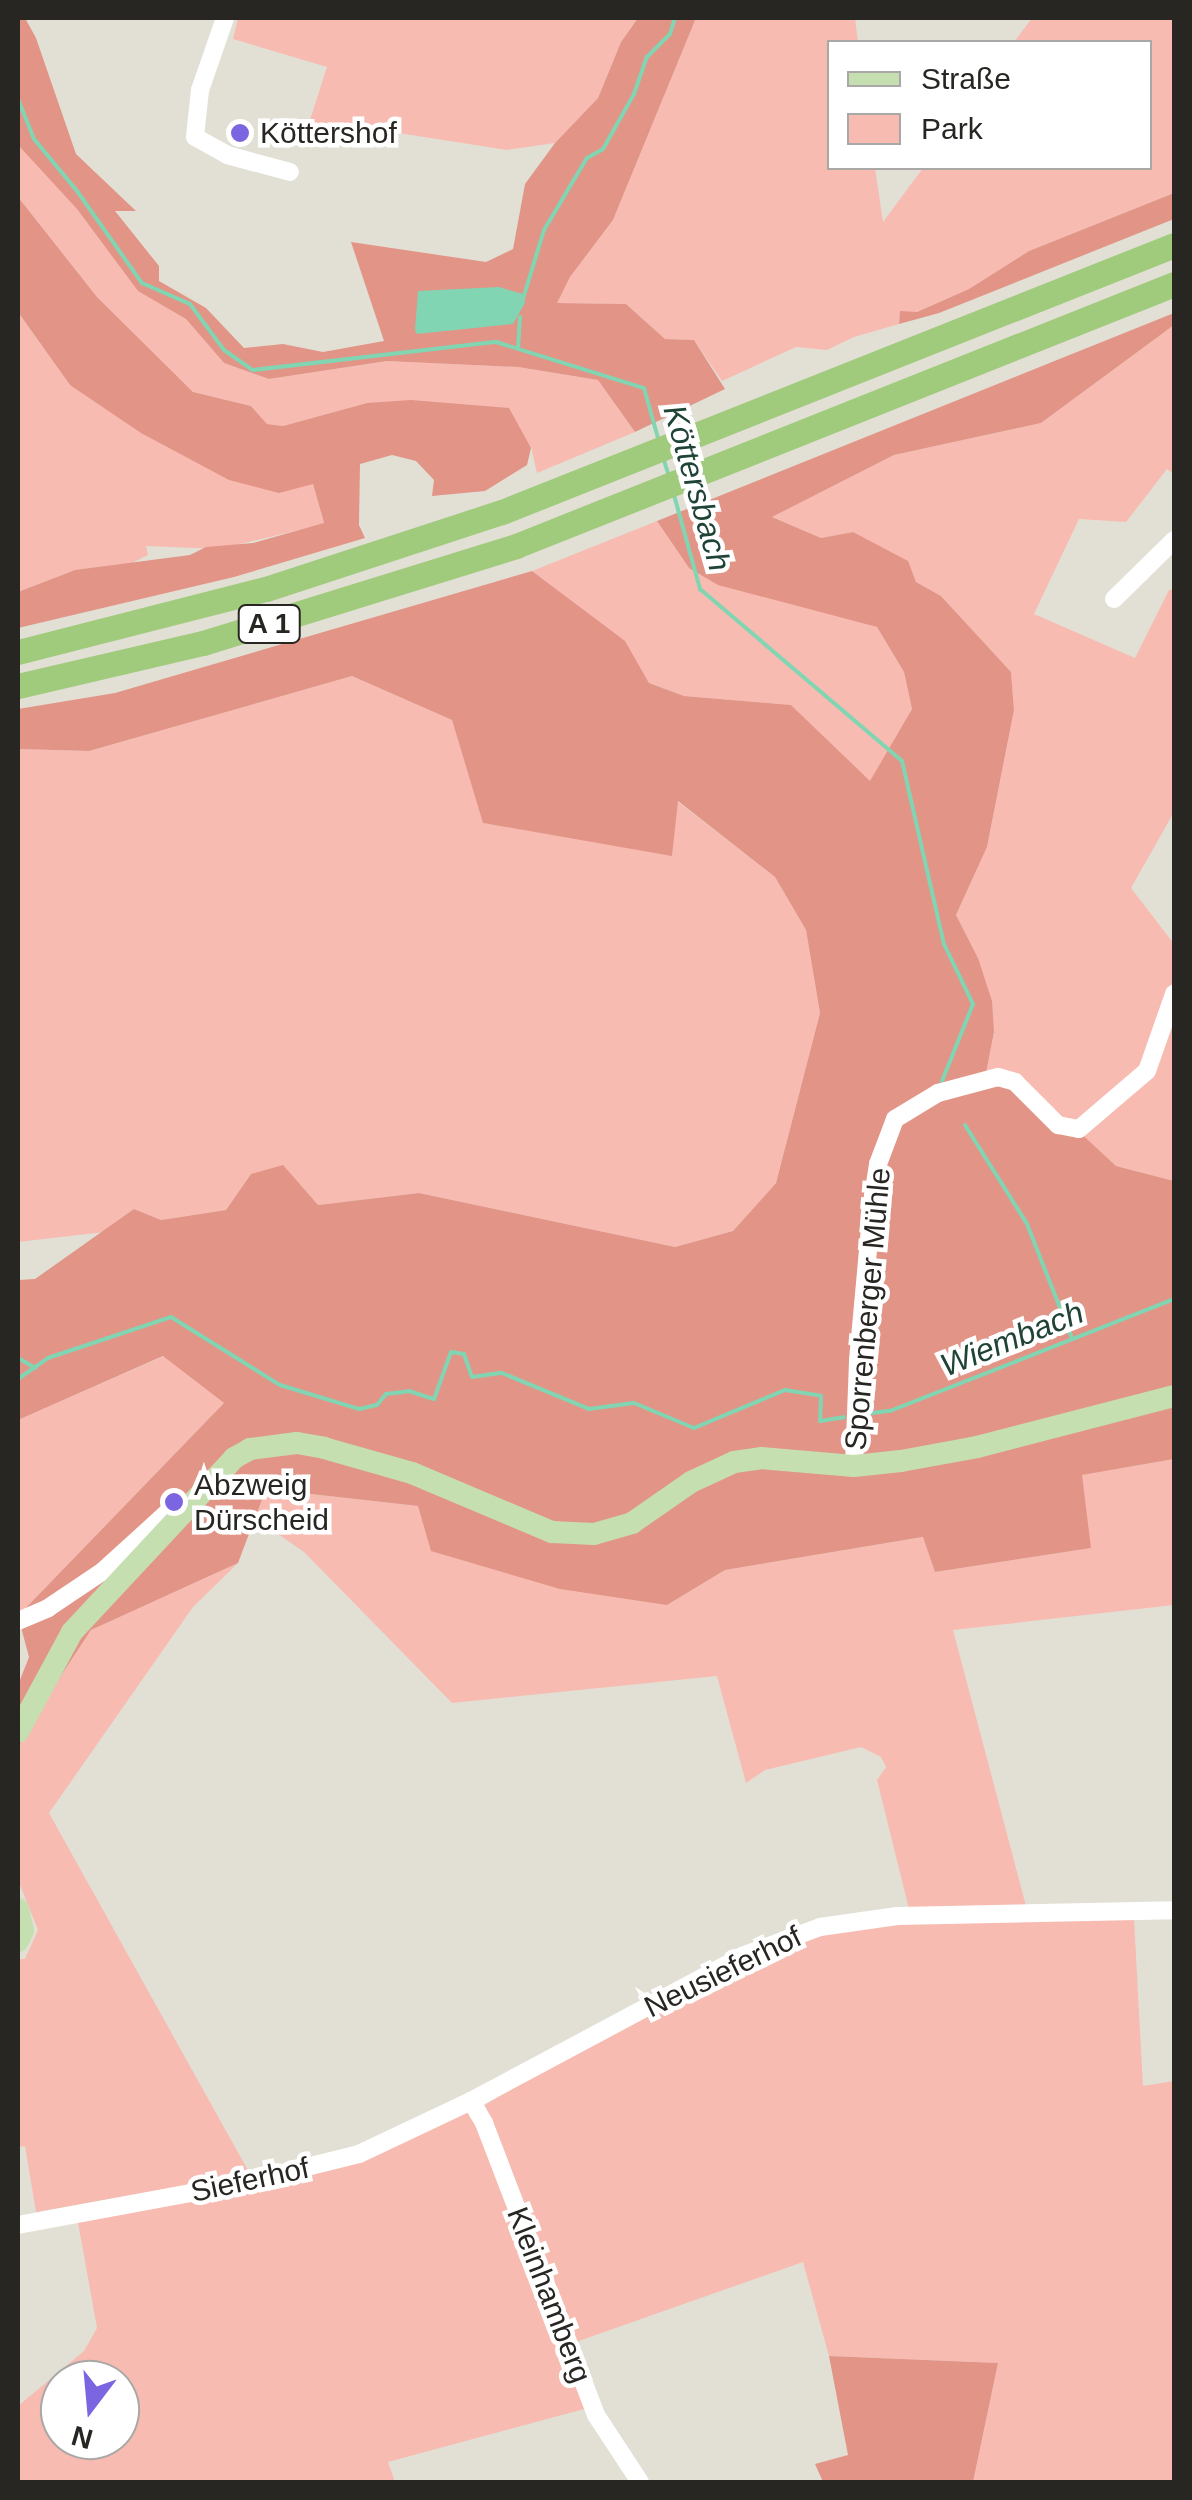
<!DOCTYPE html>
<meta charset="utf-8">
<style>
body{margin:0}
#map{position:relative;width:1192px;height:2500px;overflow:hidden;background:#e2e0d5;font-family:Helvetica,sans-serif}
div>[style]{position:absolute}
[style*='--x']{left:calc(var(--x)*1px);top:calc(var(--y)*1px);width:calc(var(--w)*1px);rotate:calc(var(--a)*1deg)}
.green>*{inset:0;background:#f7bbb1}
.forest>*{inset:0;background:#e29487}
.water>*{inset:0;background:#81d5b2}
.stream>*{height:4px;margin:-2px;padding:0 2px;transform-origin:2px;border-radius:2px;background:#81d5b2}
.minor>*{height:18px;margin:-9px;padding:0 9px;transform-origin:9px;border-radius:9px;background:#fff}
.major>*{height:22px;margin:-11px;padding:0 11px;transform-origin:11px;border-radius:11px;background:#c6dfb0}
.highway>*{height:25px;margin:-12.5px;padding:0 12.5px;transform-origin:12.5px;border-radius:12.5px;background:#a0ca7c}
.dots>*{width:28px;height:28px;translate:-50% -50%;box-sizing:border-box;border:5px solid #fff;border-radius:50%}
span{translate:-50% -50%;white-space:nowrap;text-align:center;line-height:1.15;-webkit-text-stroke:9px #fff;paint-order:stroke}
.shield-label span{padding:2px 8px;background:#fff;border:2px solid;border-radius:8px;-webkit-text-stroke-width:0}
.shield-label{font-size:28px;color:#272622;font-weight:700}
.poi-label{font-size:30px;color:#272622}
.left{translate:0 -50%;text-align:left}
.street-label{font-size:30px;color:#272622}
.water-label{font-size:32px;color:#1f4435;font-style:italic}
.frame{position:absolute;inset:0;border:20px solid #272622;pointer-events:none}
.legend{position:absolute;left:827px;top:40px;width:325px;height:130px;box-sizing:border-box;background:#fff;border:2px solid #a9a8a7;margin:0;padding:12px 18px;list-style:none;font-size:30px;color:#272622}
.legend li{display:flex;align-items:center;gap:20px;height:50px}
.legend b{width:50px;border:2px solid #a9a8a7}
.north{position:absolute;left:40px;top:2360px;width:100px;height:100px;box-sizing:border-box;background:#fff;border:2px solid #a9a8a7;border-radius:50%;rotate:196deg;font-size:28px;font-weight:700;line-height:40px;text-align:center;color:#272622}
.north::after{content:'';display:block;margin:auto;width:35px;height:45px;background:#7b65e0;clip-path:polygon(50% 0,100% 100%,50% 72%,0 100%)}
</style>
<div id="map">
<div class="green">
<i style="clip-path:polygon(238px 18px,638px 18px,621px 42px,598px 98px,555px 143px,507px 150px,341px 124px,308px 126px,327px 67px,233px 39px)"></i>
<i style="clip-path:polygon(696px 18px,855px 18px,858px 42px,830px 42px,830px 168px,875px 168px,883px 222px,923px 168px,1150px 168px,1150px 42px,1014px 42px,1032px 18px,1174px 18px,1174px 193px,1029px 251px,969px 289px,917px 312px,900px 312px,899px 324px,854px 337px,827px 350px,796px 347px,722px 381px,694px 340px,665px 339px,626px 304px,556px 303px,570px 277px,613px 220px)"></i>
<i style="clip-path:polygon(18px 141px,77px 209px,138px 290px,186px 319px,224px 363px,269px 379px,387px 361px,518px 367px,598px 380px,635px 432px,537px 473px,531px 447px,367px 403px,283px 426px,267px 424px,251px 406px,193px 392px,97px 297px,18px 197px)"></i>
<i style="clip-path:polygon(18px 312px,70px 385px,313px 484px,324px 524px,219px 549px,146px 546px,148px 555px,128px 565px,75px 570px,18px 592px)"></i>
<i style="clip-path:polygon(1174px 325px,1174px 474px,1167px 469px,1126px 522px,1079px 519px,1034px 614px,1135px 658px,1169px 590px,1174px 590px,1174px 812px,1131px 888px,1174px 944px,1174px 977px,1142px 1067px,1071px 1125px,986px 1073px,994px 1032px,978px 958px,956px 915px,987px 847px,1014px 710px,1011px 672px,941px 596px,916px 582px,853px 532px,821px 538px,772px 517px,894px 455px,1041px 423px)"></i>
<i style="clip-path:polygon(657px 521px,689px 568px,877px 627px,904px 672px,912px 709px,870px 782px,791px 705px,684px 696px,649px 683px,624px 641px,532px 571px)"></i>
<i style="clip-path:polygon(352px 676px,452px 720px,484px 823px,672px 855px,677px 801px,775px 877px,806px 930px,820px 1013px,776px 1183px,733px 1231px,675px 1247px,419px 1193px,318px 1205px,251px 1174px,226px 1210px,161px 1220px,134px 1209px,105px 1232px,18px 1242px,18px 749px,89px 751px)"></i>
<i style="clip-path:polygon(1174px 1007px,1174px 1181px,1116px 1166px,1080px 1134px,1152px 1072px)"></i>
<i style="clip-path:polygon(164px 1356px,224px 1403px,18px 1616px,18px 1420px)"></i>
<i style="clip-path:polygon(1174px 1459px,1174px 1605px,953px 1630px,1026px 1906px,909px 1909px,877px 1780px,886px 1767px,881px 1757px,861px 1747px,765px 1770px,746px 1783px,717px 1676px,452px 1703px,304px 1552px,255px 1518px,266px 1489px,418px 1506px,667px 1605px,725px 1570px,924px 1537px,935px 1572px,1090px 1548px,1081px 1475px)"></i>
<i style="clip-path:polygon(238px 1563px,193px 1607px,49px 1813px,250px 2174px,36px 2212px,25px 2146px,18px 2147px,18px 1959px,25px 1959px,38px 1930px,18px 1880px,18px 1752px,24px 1732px,91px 1630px)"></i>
<i style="clip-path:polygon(1134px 1919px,1143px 2086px,1174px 2081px,1174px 2482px,973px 2482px,998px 2363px,829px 2356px,803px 2262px,573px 2343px,485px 2105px,600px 2034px,742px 1956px,858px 1923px)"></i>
<i style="clip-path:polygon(evenodd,467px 2112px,481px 2124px,588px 2408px,388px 2462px,395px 2482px,18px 2482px,18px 2406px,84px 2351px,97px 2328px,77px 2217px,232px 2188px,467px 2112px,60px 2380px,120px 2380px,120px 2440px,60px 2440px,60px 2380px)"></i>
</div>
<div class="forest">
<i style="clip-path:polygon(18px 18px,25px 18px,36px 38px,76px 154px,136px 211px,115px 211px,159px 266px,159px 281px,206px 308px,244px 348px,283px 344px,323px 352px,384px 341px,351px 242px,486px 262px,513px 249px,525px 184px,555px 143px,598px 98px,621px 42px,638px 18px,696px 18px,613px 220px,570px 277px,557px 303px,626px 304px,665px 339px,694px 340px,725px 389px,635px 432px,598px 380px,518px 367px,387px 361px,269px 379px,224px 363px,186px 319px,138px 291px,77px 209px,20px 147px)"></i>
<i style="clip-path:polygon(1174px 193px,1174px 219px,939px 313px,899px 324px,900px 311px,917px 312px,969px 289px,1029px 251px)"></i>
<i style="clip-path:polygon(18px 197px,97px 297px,193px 392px,251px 406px,267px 424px,283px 426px,367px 403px,411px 400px,509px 408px,531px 448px,527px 465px,485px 491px,432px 496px,434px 480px,416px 461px,392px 455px,360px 464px,359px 525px,365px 538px,234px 577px,18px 628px,18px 592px,75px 570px,190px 555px,206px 547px,253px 543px,324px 523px,313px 484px,279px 493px,229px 480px,141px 433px,70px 385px,18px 312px)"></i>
<i style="clip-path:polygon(1174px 313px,1174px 325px,1041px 423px,894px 455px,772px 517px,821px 538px,853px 532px,908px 561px,916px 582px,941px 596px,1011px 672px,1014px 710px,987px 847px,956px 915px,978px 958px,992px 1001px,994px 1032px,986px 1073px,1023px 1080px,1116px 1166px,1174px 1181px,1174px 1459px,1082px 1475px,1091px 1548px,935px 1572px,923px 1537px,725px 1570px,667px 1605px,560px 1589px,431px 1551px,418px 1506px,266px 1489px,238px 1563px,91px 1630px,24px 1732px,18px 1752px,18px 1685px,29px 1657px,18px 1616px,224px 1403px,163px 1356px,18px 1420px,18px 1280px,35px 1279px,134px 1209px,161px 1220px,226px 1210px,251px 1174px,283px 1165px,318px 1205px,419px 1193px,675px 1247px,733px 1231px,776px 1183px,820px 1013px,806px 930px,775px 877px,678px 801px,672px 856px,483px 823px,452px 720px,352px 676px,89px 751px,18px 749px,18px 709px,115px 693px,532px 571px,625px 641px,649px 683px,684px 696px,791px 705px,870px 781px,912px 709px,904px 672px,877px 627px,718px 585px,689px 568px,657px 521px)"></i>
<i style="clip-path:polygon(829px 2356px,998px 2363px,973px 2482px,823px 2482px,815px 2464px,848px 2455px)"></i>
</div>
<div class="water">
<i style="clip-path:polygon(499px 287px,523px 294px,525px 303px,513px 324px,417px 334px,415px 330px,418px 291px)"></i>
</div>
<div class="stream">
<i style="--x:18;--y:99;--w:43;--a:68.2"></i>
<i style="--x:34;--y:139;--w:67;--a:50.4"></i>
<i style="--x:77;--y:191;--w:113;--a:54.8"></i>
<i style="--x:142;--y:283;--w:52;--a:23.6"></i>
<i style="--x:190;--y:304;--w:57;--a:53.5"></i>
<i style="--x:224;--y:350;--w:35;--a:35"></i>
<i style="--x:253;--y:370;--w:245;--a:-6.6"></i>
<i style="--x:496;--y:342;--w:155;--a:17.3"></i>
<i style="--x:644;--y:388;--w:52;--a:74.4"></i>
<i style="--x:522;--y:302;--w:75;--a:-73"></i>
<i style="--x:544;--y:230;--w:84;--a:-59.2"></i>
<i style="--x:587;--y:158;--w:18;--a:-29"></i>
<i style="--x:603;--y:149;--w:63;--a:-60.6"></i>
<i style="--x:634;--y:94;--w:39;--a:-71"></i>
<i style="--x:647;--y:57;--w:33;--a:-45"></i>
<i style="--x:670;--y:34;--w:17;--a:-73"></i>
<i style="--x:518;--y:347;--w:30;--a:-86"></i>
<i style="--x:663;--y:457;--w:21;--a:73"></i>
<i style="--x:674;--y:495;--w:98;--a:74.5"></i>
<i style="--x:700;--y:589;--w:265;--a:40.4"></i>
<i style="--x:902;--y:761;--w:188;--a:77.1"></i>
<i style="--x:944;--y:944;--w:67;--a:64.2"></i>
<i style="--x:973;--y:1004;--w:83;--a:111.9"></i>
<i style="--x:965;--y:1125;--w:117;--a:57.9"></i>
<i style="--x:1027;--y:1224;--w:123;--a:68.5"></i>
<i style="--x:18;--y:1358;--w:20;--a:30"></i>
<i style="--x:18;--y:1379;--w:37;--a:-35"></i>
<i style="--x:48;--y:1358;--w:130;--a:-18.4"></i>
<i style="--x:171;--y:1317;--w:128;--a:32"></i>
<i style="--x:280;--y:1385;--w:83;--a:16.9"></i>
<i style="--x:359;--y:1409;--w:18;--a:-13"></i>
<i style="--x:377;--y:1405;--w:14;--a:-51"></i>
<i style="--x:386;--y:1394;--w:23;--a:-7"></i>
<i style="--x:409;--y:1391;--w:26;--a:18"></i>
<i style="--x:434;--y:1399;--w:50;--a:-70.1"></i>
<i style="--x:451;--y:1352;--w:13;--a:9"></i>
<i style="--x:464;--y:1354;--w:24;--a:71"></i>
<i style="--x:472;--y:1377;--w:30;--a:-8"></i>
<i style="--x:502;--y:1373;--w:94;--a:22.5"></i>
<i style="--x:589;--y:1409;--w:45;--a:-7.6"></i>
<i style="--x:634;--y:1403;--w:65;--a:22.6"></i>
<i style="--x:694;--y:1428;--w:99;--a:-22.7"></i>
<i style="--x:785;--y:1390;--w:36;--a:9"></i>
<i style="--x:821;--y:1396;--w:25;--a:92"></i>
<i style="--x:820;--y:1421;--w:24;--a:-9"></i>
<i style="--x:864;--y:1414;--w:26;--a:-7"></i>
<i style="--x:890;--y:1411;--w:305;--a:-21.5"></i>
</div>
<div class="minor">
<i style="--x:225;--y:18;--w:76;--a:109.1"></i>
<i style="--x:200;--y:90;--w:47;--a:96.1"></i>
<i style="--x:195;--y:137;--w:37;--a:29"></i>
<i style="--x:227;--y:155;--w:65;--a:15.1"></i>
<i style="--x:1114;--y:599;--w:84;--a:-44.5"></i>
<i style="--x:854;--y:1466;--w:106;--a:-87.8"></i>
<i style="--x:858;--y:1360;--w:165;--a:-84.8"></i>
<i style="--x:873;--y:1196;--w:32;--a:-81"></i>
<i style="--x:878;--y:1164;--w:48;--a:-69.3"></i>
<i style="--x:895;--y:1119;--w:50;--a:-31.2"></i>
<i style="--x:938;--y:1093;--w:62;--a:-14.9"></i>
<i style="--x:998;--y:1077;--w:18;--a:16"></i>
<i style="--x:1015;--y:1082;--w:61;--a:45"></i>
<i style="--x:1058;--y:1125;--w:21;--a:11"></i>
<i style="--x:1079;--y:1129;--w:89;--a:-40.5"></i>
<i style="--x:1147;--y:1071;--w:82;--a:-70.7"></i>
<i style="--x:18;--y:1621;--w:33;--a:-23"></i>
<i style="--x:48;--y:1608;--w:66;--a:-33.9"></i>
<i style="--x:103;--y:1571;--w:91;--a:-42.3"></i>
<i style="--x:170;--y:1510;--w:14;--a:12"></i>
<i style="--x:471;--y:2101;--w:26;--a:59"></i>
<i style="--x:484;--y:2123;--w:313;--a:69"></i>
<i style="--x:596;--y:2415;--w:80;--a:56.7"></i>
<i style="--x:18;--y:2225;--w:220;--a:-10.5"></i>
<i style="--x:234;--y:2185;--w:129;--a:-13.9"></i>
<i style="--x:359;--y:2154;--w:124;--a:-25.3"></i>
<i style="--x:471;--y:2101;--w:307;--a:-28.1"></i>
<i style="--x:742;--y:1956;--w:83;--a:-20.4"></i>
<i style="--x:820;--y:1927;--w:78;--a:-8.1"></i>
<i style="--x:897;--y:1916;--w:277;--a:-1.2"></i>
</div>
<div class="major">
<i style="--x:18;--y:1732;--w:114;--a:-61.6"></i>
<i style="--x:72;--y:1632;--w:238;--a:-47"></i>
<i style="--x:234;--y:1458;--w:18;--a:-29"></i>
<i style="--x:250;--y:1449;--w:47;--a:-7.3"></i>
<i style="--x:297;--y:1443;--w:27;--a:10"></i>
<i style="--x:324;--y:1448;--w:91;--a:15.9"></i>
<i style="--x:412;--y:1473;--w:152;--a:22.9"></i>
<i style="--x:552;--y:1532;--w:42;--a:2.7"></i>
<i style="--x:594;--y:1534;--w:40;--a:-16"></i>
<i style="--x:632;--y:1523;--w:72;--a:-34.8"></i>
<i style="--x:691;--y:1482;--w:47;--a:-24.9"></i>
<i style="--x:734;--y:1462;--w:27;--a:-8"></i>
<i style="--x:761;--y:1458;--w:93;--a:4.9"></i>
<i style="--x:854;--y:1466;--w:47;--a:-6.1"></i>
<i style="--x:901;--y:1461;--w:77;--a:-10.4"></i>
<i style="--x:977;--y:1447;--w:203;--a:-14.5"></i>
<i style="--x:18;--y:1909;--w:22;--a:77"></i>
<i style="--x:23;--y:1930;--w:12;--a:114"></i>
</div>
<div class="highway">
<i style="--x:18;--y:652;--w:256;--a:-14.3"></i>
<i style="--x:266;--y:589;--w:248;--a:-18.1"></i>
<i style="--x:502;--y:512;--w:723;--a:-21.67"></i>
<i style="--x:18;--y:686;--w:190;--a:-13.1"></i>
<i style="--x:203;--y:643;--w:328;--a:-17.2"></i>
<i style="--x:516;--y:546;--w:708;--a:-21.71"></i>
</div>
<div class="dots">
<i style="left:240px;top:133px;background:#7b65e0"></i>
<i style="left:174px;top:1502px;background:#7b65e0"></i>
</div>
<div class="shield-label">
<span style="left:269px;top:624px">A 1</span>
</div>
<div class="poi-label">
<span class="left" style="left:260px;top:133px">Köttershof</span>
<span class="left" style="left:194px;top:1502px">Abzweig<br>Dürscheid</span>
</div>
<div class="street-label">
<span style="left:868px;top:1309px;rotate:-85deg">Sporrenberger Mühle</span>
<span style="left:723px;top:1972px;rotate:-26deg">Neusieferhof</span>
<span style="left:250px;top:2180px;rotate:-12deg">Sieferhof</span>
<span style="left:549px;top:2295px;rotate:69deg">Kleinhamberg</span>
</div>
<div class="water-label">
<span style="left:697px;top:488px;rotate:74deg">Köttersbach</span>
<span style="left:1012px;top:1339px;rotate:-22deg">Wiembach</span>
</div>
<div class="frame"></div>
<ul class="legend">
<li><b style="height:12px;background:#c6dfb0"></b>Straße</li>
<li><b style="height:28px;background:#f7bbb1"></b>Park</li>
</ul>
<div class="north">N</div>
</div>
